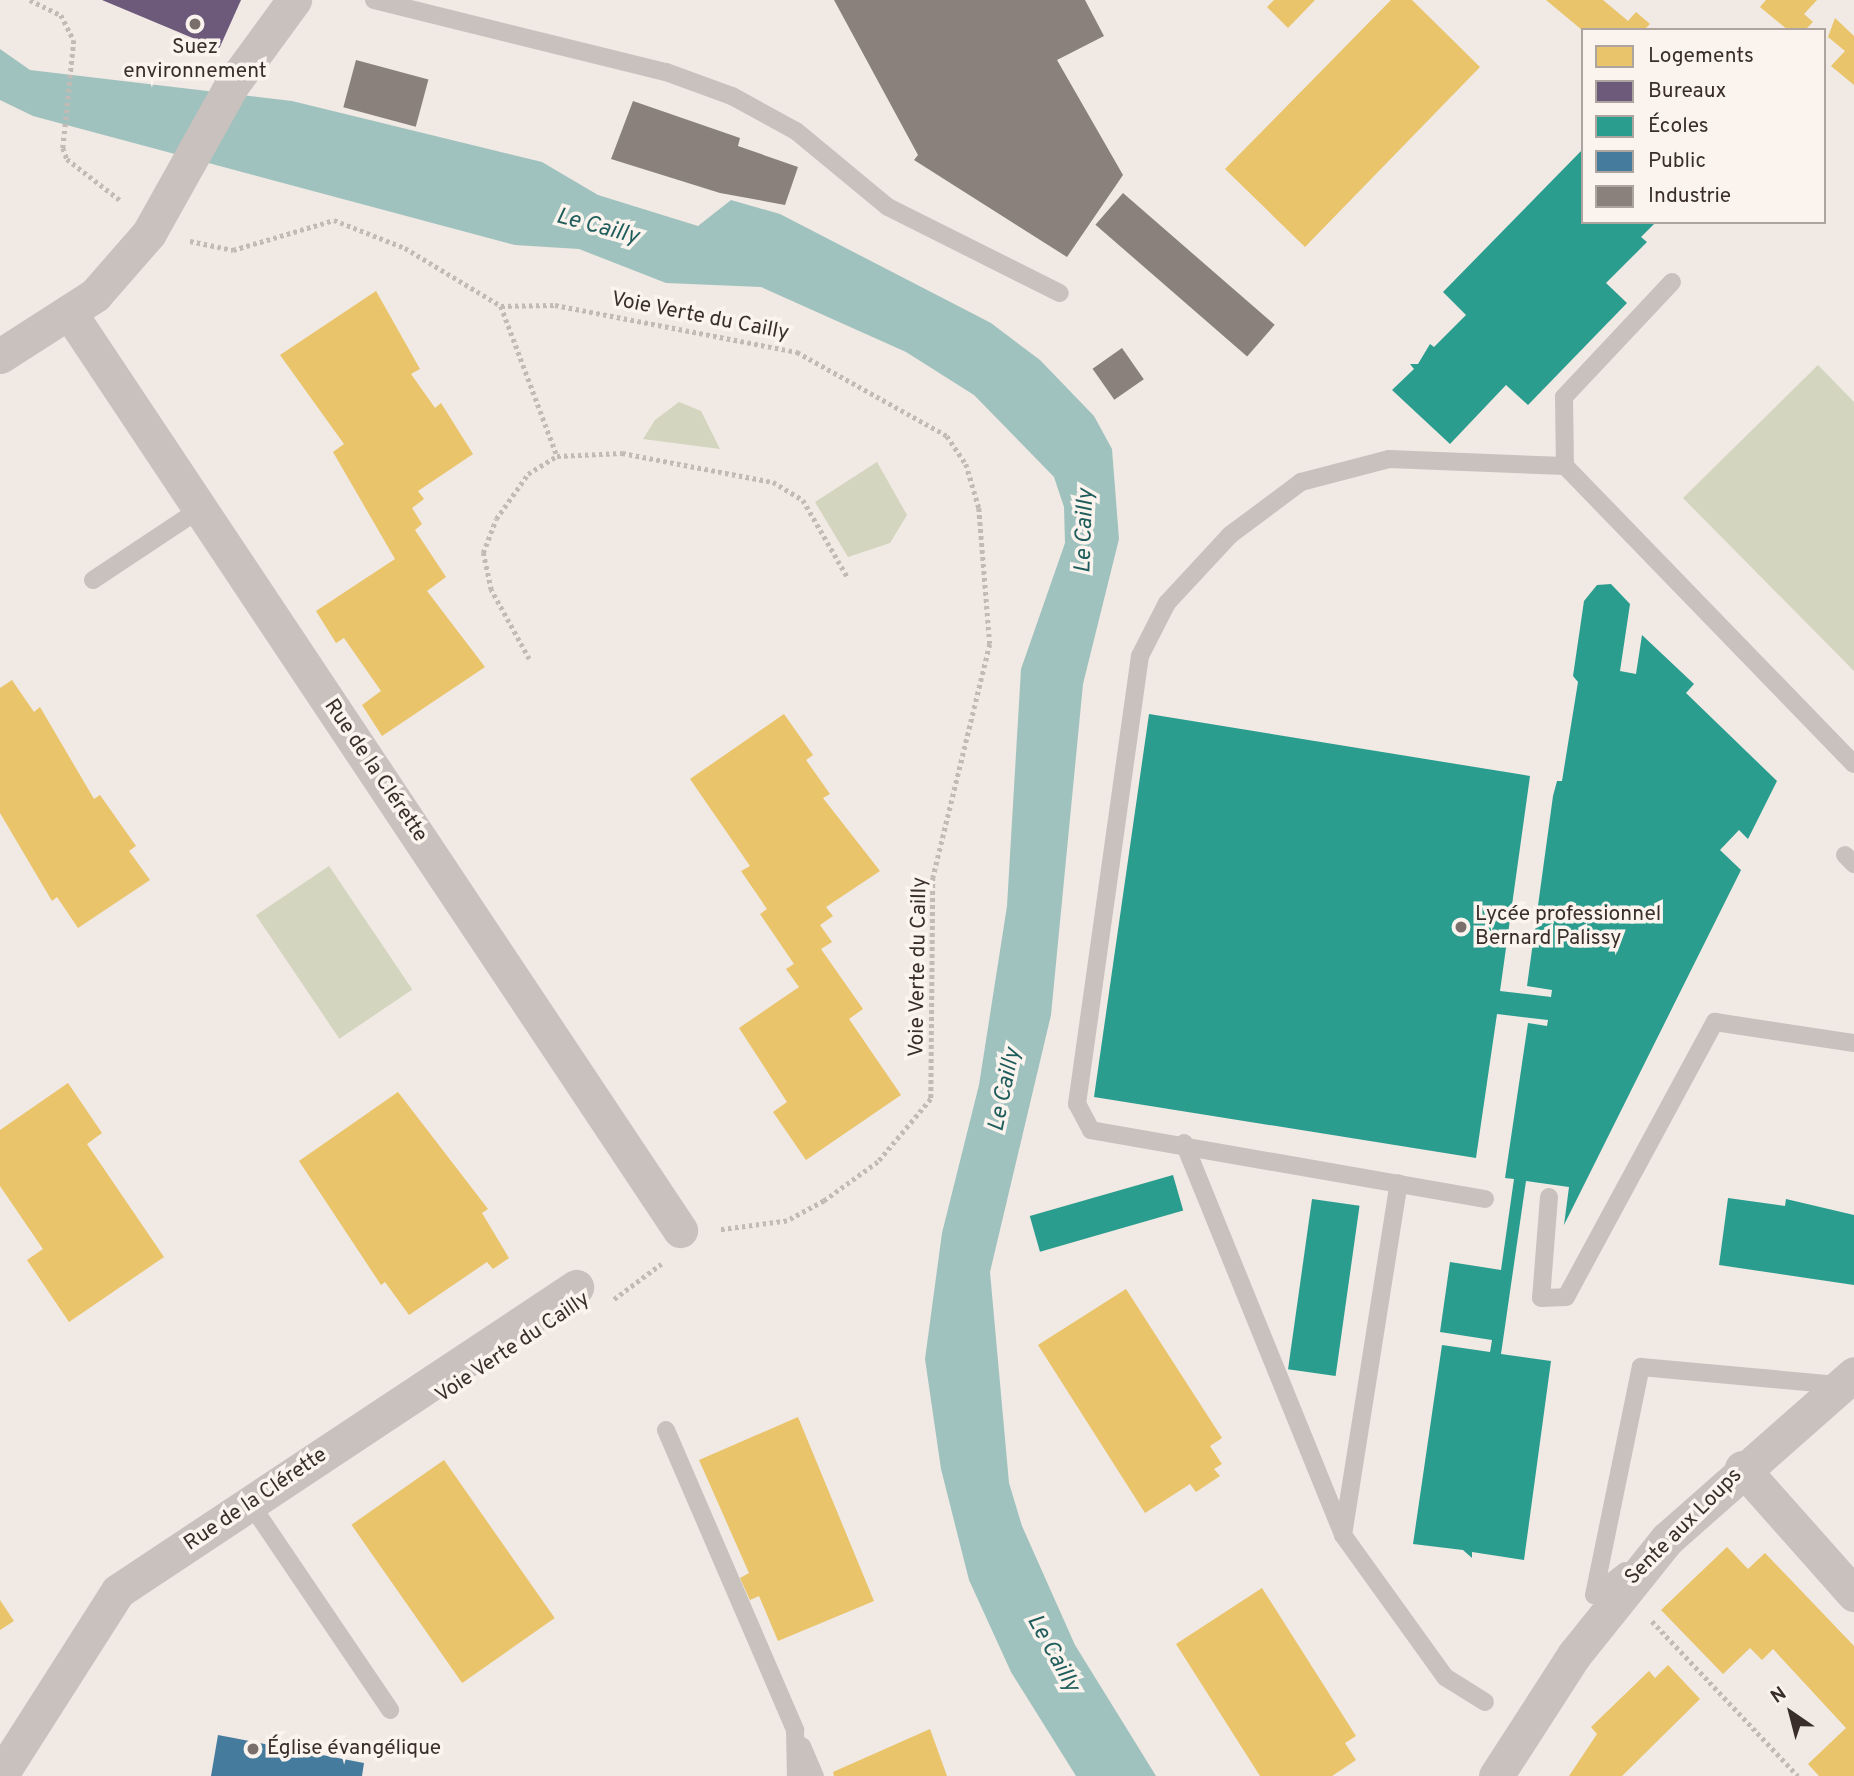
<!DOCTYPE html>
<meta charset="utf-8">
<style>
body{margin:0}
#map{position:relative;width:1854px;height:1776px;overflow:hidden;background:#f0e9e4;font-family:Overpass,sans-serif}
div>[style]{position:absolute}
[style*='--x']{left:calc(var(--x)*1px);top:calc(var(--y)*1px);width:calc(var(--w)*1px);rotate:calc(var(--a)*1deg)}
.green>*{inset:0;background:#d3d5be;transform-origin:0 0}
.water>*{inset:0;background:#a0c2be}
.homes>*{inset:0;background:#e9c46a;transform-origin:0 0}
.offices>*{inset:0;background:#6d597a}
.schools>*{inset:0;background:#2a9d8f;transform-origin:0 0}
.public>*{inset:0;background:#457b9d}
.industry>*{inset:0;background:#8a817c;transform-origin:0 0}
.path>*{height:4.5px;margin-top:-2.25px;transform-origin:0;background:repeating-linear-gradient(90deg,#c2bab5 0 3.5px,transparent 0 7px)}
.service>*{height:18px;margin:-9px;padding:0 9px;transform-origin:9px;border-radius:9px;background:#c9c1bd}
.minor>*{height:35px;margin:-17.5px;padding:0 17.5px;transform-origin:17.5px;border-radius:17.5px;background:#c9c1bd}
.dots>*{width:19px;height:19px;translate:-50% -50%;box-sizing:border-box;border:4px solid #fbf3ed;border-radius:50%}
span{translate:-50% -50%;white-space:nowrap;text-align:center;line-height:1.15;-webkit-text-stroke:7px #fbf3ed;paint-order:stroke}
.poi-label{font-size:21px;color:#3a2e2a}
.left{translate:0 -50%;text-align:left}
.street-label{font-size:21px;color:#3a2e2a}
.water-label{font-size:23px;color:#1e5d5b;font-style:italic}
.legend{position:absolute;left:1581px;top:28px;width:245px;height:196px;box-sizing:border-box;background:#fbf3ed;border:2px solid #aea49f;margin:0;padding:9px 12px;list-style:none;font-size:21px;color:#3a2e2a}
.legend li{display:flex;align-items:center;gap:14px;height:35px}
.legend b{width:35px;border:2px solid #aea49f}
.north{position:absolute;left:1756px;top:1678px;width:70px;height:70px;-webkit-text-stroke:5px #fbf3ed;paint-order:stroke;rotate:325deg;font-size:19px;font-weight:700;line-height:28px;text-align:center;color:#3a2e2a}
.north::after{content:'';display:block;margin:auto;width:24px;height:32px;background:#3a2e2a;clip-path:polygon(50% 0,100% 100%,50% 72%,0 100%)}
</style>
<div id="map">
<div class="green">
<i style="clip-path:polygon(1818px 365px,1854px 402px,1854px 671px,1683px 498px)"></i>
<i style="clip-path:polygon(679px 402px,701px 411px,720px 449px,643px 439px,655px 420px)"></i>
<i style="clip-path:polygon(877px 462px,907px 515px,890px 543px,848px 557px,815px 502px)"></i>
<i style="left:329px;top:866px;width:149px;height:88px;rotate:56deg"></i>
</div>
<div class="water">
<i style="clip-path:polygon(0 49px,30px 70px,292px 101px,542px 162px,598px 195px,698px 226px,731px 200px,780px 214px,991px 323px,1040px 360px,1094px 416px,1112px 449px,1119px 539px,1083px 684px,1051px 1015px,990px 1272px,1009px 1483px,1022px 1526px,1075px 1645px,1156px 1776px,1076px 1776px,1011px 1672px,969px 1580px,941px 1469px,925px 1359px,942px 1233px,979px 1085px,1007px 906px,1021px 669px,1065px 543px,1064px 507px,1054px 477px,974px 395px,906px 352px,761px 287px,666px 283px,579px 249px,515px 245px,33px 116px,0 100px)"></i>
</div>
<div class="homes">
<i style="clip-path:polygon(1274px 0,1315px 0,1288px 28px,1267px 7px)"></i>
<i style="clip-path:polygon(1391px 0,1412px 0,1480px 67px,1305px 247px,1225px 169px)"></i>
<i style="clip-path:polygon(1546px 0,1603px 0,1628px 21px,1636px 12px,1650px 24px,1644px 30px,1582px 30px)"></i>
<i style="clip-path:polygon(1766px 0,1817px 0,1804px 14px,1813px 22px,1805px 30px,1788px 30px,1760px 7px)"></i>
<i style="clip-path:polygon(1835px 18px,1854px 36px,1854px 85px,1831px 66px,1845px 51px,1828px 37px)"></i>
<i style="clip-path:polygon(376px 291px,420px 369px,411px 374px,435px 408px,441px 403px,473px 454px,418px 491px,424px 499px,412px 508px,422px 524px,415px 530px,446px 577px,427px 591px,485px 667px,382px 736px,362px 705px,381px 691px,344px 638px,336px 643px,316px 611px,395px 559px,333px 452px,344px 444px,280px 355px)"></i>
<i style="clip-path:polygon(12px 680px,34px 712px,40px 707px,94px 799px,100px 795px,136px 846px,129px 851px,150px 880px,78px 928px,57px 897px,52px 901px,0 813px,0 688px)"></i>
<i style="clip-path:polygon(784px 714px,813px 755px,806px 760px,830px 794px,823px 798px,880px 871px,826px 907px,833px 916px,820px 925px,832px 942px,821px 949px,863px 1009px,849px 1019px,901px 1095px,806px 1160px,773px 1112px,787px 1102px,739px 1028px,799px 987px,786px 969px,794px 964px,760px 914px,767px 909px,741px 871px,750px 866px,690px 779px)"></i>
<i style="clip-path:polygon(68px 1083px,102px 1133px,87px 1144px,164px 1257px,69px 1322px,27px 1260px,43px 1249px,0 1186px,0 1130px)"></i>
<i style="clip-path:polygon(398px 1092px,488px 1209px,482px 1213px,509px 1258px,493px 1269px,487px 1262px,409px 1315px,385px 1282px,381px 1285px,299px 1161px)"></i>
<i style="clip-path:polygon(1126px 1289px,1222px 1438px,1210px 1446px,1222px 1464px,1214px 1469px,1220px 1476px,1196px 1492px,1190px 1484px,1145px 1513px,1038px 1345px)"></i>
<i style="clip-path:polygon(798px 1417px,874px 1601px,778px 1641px,759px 1596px,750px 1600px,740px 1578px,749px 1573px,699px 1460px)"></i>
<i style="left:444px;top:1460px;width:193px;height:113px;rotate:55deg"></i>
<i style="clip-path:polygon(1727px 1547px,1748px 1569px,1765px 1553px,1854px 1646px,1854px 1776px,1819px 1776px,1808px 1764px,1846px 1728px,1773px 1649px,1762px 1660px,1750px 1648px,1723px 1674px,1661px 1610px)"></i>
<i style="clip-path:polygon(1262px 1588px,1356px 1736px,1345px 1743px,1356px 1760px,1332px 1776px,1260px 1776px,1176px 1644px)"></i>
<i style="clip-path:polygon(0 1600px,14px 1621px,0 1630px)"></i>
<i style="clip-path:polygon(1668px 1665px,1700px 1699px,1622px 1776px,1569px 1776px,1597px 1734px,1591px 1727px,1649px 1671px,1655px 1678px)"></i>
<i style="clip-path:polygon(930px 1729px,947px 1776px,834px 1776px,833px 1772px)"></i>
</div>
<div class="offices">
<i style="clip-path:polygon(102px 0,241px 0,219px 49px)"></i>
</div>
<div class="schools">
<i style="clip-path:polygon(1583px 149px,1583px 222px,1656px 222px,1641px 237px,1647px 242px,1606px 283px,1627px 303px,1528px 405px,1506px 385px,1450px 444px,1392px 390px,1414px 369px,1410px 364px,1418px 364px,1430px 344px,1434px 347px,1466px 315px,1443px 292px)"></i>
<i style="clip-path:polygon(1611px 584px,1630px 604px,1620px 671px,1636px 674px,1642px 635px,1694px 684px,1686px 693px,1777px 781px,1748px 839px,1739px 830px,1720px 850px,1741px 870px,1564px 1225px,1569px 1187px,1526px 1181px,1501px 1354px,1551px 1361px,1524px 1560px,1472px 1552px,1472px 1558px,1463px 1550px,1413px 1544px,1442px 1345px,1490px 1352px,1492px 1340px,1440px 1332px,1450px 1262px,1501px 1270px,1514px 1179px,1505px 1178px,1528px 1023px,1547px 1026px,1548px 1020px,1497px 1014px,1476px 1158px,1094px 1097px,1149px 714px,1530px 776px,1500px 991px,1551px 997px,1552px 990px,1527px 986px,1553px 796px,1557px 781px,1562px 781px,1578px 682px,1573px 676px,1584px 601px,1597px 585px)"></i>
<i style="left:1173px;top:1175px;width:37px;height:149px;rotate:74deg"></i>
<i style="clip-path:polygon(1728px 1198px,1785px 1206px,1786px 1199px,1854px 1215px,1854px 1285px,1719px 1265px)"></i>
<i style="left:1312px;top:1199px;width:48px;height:172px;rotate:8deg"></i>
</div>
<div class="public">
<i style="clip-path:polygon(218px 1735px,364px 1763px,362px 1776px,211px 1776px)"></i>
</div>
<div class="industry">
<i style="clip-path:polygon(834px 0,1085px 0,1104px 36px,1057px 60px,1123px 175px,1067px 257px,914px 160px,918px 155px)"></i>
<i style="left:356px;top:60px;width:75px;height:49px;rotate:15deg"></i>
<i style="clip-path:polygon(633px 101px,740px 138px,738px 146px,798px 167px,785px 205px,720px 193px,611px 159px)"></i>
<i style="left:1123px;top:193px;width:201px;height:42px;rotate:41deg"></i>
<i style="left:1122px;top:348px;width:38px;height:36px;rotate:55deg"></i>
</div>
<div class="path">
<i style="--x:30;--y:0;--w:34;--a:26"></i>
<i style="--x:61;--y:15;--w:28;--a:63"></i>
<i style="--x:74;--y:40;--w:109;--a:95.8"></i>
<i style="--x:63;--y:148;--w:12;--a:70"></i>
<i style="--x:67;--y:159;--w:67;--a:37.7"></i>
<i style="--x:190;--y:241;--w:44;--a:11.8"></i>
<i style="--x:233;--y:250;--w:105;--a:-16.5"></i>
<i style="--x:334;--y:220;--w:76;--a:21.5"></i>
<i style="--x:405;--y:248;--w:112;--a:31.1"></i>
<i style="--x:501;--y:306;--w:54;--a:-1.1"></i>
<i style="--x:555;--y:305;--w:247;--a:11"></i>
<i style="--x:797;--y:352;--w:172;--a:29.2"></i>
<i style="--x:947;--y:436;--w:34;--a:56"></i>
<i style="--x:966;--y:464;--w:46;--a:73.5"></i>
<i style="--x:979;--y:508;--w:136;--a:85.4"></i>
<i style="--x:990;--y:644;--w:240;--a:103.7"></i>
<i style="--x:933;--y:877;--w:222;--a:90.5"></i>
<i style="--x:931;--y:1099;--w:82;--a:130.1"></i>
<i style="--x:878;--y:1162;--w:67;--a:144.2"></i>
<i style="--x:824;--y:1201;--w:42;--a:151.6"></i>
<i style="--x:787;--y:1221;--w:69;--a:172.5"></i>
<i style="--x:501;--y:306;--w:160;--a:69.5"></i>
<i style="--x:529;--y:659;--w:79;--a:-118.8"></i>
<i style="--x:491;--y:590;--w:38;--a:-102"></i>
<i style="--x:483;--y:553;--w:36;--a:-69"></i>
<i style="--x:496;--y:519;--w:55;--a:-54.6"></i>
<i style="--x:528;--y:474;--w:34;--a:-32"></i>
<i style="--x:557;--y:456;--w:65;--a:-2.6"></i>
<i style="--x:622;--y:453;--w:154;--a:10.9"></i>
<i style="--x:773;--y:482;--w:35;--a:31"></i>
<i style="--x:803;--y:500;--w:90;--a:60"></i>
<i style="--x:614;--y:1299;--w:59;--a:-36.7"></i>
<i style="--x:1652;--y:1621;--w:213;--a:46.7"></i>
</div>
<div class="service">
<i style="--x:374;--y:0;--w:301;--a:13.9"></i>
<i style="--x:666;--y:72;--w:70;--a:20"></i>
<i style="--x:732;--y:96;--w:73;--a:28.7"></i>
<i style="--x:796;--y:131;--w:119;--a:39.6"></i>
<i style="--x:888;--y:207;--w:192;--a:26.6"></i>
<i style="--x:1672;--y:282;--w:158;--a:133.2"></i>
<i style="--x:1564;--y:397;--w:69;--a:89.2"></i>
<i style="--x:1565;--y:466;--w:415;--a:45.9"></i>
<i style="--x:93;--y:580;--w:128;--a:-33.6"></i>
<i style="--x:1845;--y:855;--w:13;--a:45"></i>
<i style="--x:1184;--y:1143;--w:423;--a:67.9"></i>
<i style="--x:1343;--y:1535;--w:356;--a:-81"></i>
<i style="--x:1549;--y:1197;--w:101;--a:94.5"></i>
<i style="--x:1541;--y:1298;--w:25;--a:-2"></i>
<i style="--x:1566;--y:1297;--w:313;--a:-61.6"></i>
<i style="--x:1715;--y:1022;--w:141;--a:8.6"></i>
<i style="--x:1485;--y:1199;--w:400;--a:-170.1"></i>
<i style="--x:1091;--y:1130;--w:30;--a:-118"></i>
<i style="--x:1077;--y:1104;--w:452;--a:-82"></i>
<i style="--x:1140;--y:656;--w:59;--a:-63"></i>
<i style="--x:1167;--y:603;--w:93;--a:-47.2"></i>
<i style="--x:1230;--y:535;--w:89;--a:-36.7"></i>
<i style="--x:1301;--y:482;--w:91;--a:-14.6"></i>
<i style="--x:1389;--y:459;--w:176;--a:2.3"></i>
<i style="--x:666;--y:1430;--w:327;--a:66.7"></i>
<i style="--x:795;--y:1730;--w:46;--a:88.8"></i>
<i style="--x:250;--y:1503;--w:250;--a:55.9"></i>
<i style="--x:1343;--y:1535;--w:175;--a:54.3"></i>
<i style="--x:1445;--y:1677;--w:47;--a:32"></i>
<i style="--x:1625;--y:1571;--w:39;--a:142"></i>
<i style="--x:1594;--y:1595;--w:233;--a:-78.4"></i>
<i style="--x:1641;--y:1367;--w:200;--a:5.2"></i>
<i style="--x:802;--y:1746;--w:33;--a:67"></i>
</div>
<div class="minor">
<i style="--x:69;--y:312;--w:1103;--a:56.35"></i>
<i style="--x:0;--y:356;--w:113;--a:-32.7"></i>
<i style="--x:95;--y:295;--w:82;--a:-48.9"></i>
<i style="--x:149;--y:233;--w:168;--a:-60.8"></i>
<i style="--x:231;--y:86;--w:107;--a:-53.8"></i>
<i style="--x:1742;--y:1468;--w:169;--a:48.4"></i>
<i style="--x:0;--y:1776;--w:219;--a:-57.5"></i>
<i style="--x:118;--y:1591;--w:550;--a:-33.57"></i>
<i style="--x:1496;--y:1776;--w:144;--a:-57.2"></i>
<i style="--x:1574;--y:1655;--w:149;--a:-51.3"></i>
<i style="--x:1667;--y:1539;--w:249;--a:-41.4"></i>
</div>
<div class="dots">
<i style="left:195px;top:24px;background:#7a6f6b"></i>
<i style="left:1461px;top:927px;background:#7a6f6b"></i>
<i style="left:253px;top:1749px;background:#7a6f6b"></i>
</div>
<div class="poi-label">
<span style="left:195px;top:60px">Suez<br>environnement</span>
<span class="left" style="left:1475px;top:927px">Lycée professionnel<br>Bernard Palissy</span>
<span class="left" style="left:267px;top:1749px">Église évangélique</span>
</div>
<div class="street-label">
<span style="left:700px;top:317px;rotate:11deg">Voie Verte du Cailly</span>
<span style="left:375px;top:771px;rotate:56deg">Rue de la Clérette</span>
<span style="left:919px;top:967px;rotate:-89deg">Voie Verte du Cailly</span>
<span style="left:513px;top:1348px;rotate:-34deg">Voie Verte du Cailly</span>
<span style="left:256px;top:1500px;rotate:-34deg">Rue de la Clérette</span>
<span style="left:1684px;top:1527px;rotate:-45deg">Sente aux Loups</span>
</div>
<div class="water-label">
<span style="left:597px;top:228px;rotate:15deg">Le Cailly</span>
<span style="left:1086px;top:531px;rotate:-88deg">Le Cailly</span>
<span style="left:1006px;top:1090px;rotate:-78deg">Le Cailly</span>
<span style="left:1052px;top:1654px;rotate:61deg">Le Cailly</span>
</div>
<ul class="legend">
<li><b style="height:19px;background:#e9c46a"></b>Logements</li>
<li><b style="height:19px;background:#6d597a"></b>Bureaux</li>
<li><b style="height:19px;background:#2a9d8f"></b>Écoles</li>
<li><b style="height:19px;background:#457b9d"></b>Public</li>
<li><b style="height:19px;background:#8a817c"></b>Industrie</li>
</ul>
<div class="north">N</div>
</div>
